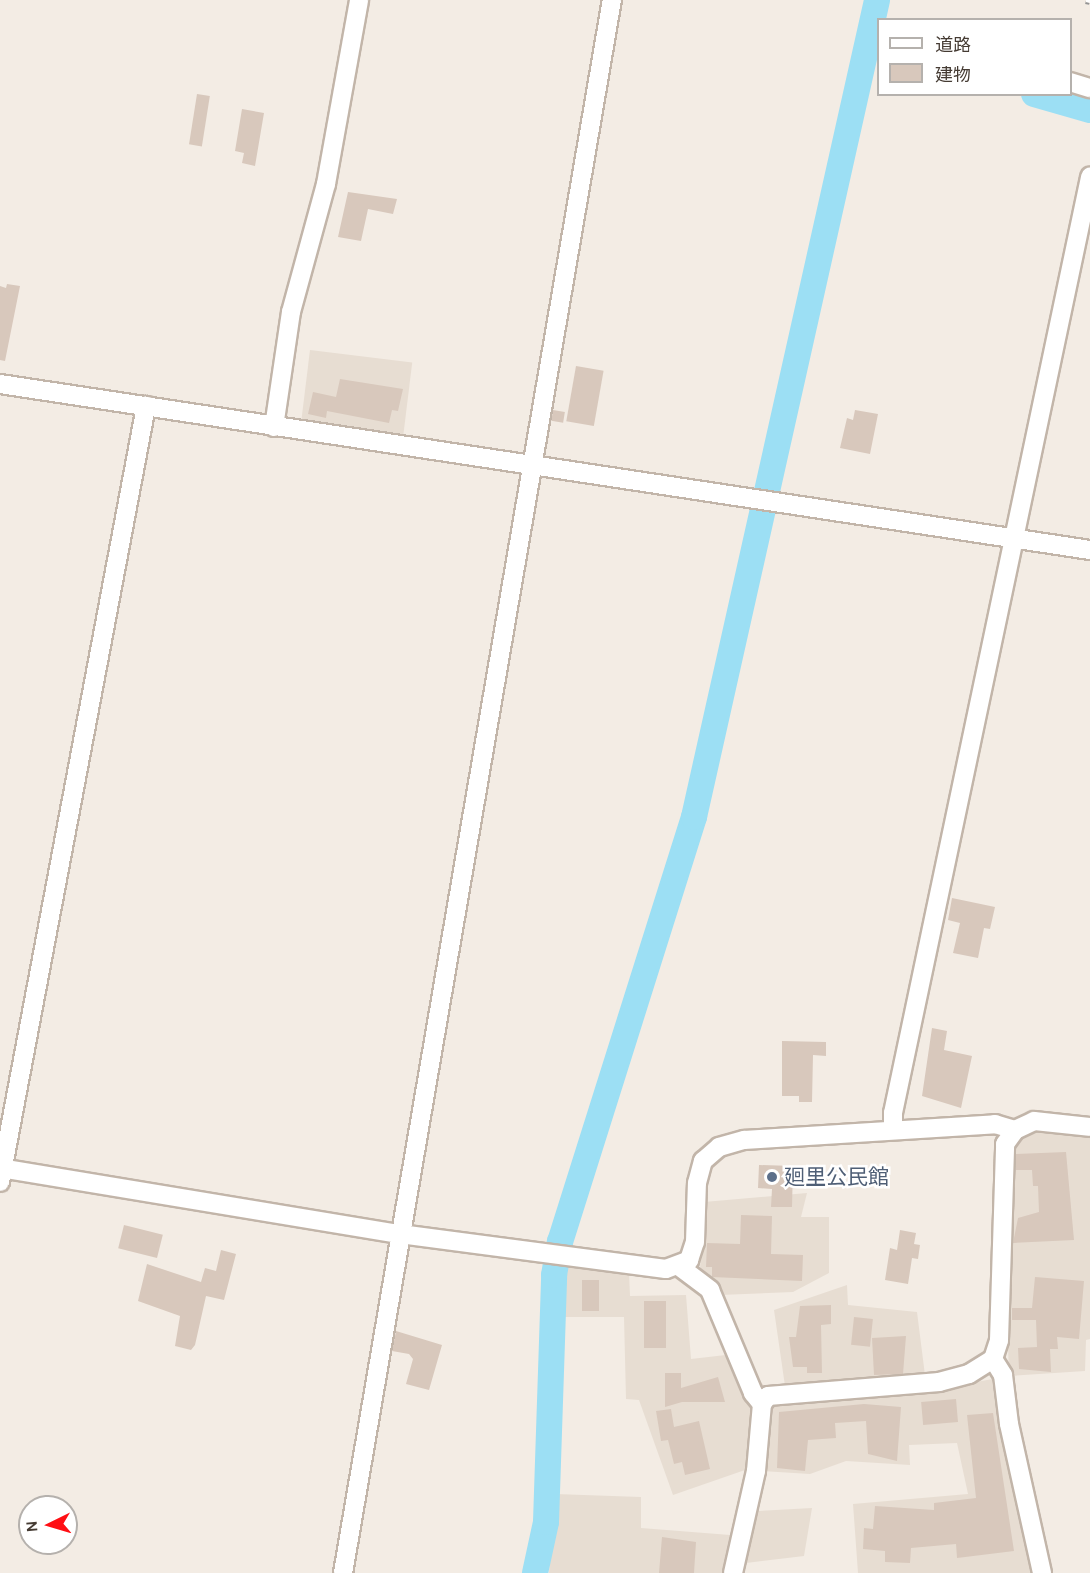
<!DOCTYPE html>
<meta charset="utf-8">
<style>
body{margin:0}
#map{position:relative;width:1090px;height:1573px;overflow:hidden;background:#f3ece4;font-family:Karla,"Noto Sans JP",sans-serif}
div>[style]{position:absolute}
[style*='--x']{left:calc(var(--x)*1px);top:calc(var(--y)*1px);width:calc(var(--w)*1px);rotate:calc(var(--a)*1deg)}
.residential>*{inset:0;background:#e7ddd2;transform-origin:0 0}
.river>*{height:26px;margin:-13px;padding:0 13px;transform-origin:13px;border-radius:13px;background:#9cdff4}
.building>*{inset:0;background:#d8c8bc;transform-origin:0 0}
.roads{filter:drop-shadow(2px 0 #c2b5a9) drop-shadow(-2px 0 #c2b5a9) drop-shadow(0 2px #c2b5a9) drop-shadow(0 -2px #c2b5a9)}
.minor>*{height:18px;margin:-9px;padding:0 9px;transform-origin:9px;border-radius:9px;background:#fff}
.rail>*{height:7px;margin-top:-3.5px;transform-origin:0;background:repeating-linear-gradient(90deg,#fff 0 14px,#949494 0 28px);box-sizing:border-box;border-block:2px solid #949494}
.dots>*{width:16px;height:16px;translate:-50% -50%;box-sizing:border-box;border:3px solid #fff;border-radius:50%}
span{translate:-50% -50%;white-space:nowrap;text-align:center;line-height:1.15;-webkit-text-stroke:5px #fff;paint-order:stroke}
.service-label{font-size:21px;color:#4e5e75}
.left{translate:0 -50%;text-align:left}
.legend{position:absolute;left:877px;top:18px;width:195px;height:78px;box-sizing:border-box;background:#fff;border:2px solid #b5b1ad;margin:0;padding:8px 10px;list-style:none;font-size:18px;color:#453b33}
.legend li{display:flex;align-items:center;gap:12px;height:30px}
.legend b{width:30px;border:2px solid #b5b1ad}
.north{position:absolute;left:18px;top:1495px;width:60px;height:60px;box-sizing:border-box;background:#fff;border:2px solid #b5b1ad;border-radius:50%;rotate:265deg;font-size:16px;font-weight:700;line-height:24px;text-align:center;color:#453b33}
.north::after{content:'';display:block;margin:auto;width:21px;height:27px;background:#ff0f14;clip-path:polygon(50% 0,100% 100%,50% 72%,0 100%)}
</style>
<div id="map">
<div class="residential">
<i style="left:310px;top:350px;width:103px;height:73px;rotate:7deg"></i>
<i style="clip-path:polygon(1045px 1131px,1090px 1135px,1090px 1339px,1086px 1340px,1085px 1371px,1009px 1376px,1014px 1420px,1050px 1573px,858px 1573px,853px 1504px,968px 1494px,957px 1443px,909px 1445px,910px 1465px,846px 1461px,810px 1474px,745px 1470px,673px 1495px,639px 1400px,626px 1399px,624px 1317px,565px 1317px,563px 1263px,629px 1272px,630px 1296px,686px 1295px,691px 1359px,743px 1353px,755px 1377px,769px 1390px,785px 1386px,774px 1310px,847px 1285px,848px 1305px,917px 1312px,927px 1391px,1009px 1376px,1004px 1220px,1012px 1153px,1024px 1136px)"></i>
<i style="clip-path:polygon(807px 1193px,801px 1217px,829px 1217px,829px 1273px,793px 1292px,720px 1295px,700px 1269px,704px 1202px)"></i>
<i style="clip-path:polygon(555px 1494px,641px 1497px,641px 1528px,730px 1535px,739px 1512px,812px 1508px,804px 1556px,746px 1563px,743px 1573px,549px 1573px)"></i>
</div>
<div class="river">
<i style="--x:1034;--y:94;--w:58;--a:15.9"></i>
<i style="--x:535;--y:1573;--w:52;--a:-77.8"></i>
<i style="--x:546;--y:1522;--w:247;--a:-88.1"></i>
<i style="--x:554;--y:1275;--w:34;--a:-80"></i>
<i style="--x:560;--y:1242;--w:446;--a:-72.5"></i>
<i style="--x:694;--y:817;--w:837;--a:-77.37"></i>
</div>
<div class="building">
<i style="left:197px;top:94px;width:13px;height:51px;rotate:9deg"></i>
<i style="clip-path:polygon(242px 109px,264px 113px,255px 166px,242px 163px,244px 153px,235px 151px)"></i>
<i style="clip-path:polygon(348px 192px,397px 199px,393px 214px,368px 209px,361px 241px,338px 237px)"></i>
<i style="clip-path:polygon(7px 284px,20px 286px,5px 361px,0 360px,0 286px,6px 288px)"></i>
<i style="left:576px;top:366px;width:28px;height:56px;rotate:10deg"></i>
<i style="clip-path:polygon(340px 379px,403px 389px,398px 411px,392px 410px,389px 423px,327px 411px,326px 418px,308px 414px,313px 392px,336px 397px)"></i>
<i style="left:553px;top:410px;width:12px;height:11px;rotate:9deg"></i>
<i style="clip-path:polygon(855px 410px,878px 414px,870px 454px,840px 448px,847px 418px,853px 420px)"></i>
<i style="clip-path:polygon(952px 898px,995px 907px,990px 929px,984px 928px,978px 958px,953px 953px,960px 923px,948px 920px)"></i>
<i style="clip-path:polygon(932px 1028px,947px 1031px,944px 1050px,972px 1056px,961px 1108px,922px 1096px)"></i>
<i style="clip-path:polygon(782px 1041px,826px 1042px,826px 1056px,813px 1055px,812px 1102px,799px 1102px,799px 1096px,782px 1096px)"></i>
<i style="clip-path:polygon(1066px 1152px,1074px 1240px,1013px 1243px,1018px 1218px,1039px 1212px,1038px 1186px,1033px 1186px,1032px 1170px,1016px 1170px,1016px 1154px)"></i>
<i style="clip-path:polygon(759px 1165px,793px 1166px,792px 1207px,771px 1207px,772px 1189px,758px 1188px)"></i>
<i style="clip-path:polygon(741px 1215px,772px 1216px,771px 1254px,803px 1255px,802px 1281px,712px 1277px,712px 1267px,706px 1267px,707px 1243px,740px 1244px)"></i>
<i style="left:124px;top:1225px;width:40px;height:24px;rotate:14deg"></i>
<i style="clip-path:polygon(900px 1230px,916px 1233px,914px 1244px,920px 1245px,918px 1259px,912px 1258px,908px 1284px,885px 1280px,890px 1248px,897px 1250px)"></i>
<i style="clip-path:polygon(221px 1250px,236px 1254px,224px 1300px,206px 1296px,195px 1345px,191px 1350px,175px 1346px,180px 1316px,138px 1301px,147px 1264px,201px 1282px,205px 1268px,216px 1271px)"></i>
<i style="clip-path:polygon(1035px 1277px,1084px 1281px,1079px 1339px,1057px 1337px,1058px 1349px,1050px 1349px,1051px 1372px,1019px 1369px,1018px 1348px,1037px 1347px,1036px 1320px,1012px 1320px,1012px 1308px,1032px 1308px)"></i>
<i style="left:582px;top:1280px;width:17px;height:31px"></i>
<i style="left:644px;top:1301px;width:22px;height:47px"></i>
<i style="clip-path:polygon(831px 1305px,831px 1324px,821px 1325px,822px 1373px,807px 1373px,807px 1367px,793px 1367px,789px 1337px,796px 1337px,800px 1306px)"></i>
<i style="left:854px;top:1317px;width:19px;height:28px;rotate:6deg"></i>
<i style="clip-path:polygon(396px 1331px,442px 1345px,429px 1390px,406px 1384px,413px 1359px,409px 1354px,392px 1351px)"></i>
<i style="clip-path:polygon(906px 1336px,903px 1374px,874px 1375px,872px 1338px)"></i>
<i style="clip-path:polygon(665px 1373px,681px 1373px,681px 1388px,718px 1377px,725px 1402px,682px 1402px,665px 1407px)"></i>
<i style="left:956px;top:1399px;width:23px;height:35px;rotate:85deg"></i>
<i style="clip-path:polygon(864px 1404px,901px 1407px,897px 1461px,868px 1454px,866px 1421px,835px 1423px,836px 1438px,808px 1440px,805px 1471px,777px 1468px,779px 1412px)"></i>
<i style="clip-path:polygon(671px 1409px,674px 1427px,699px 1421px,710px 1469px,685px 1475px,682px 1462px,674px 1464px,668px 1440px,661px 1441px,656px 1411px)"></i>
<i style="clip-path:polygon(993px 1413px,1014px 1551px,957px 1558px,956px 1544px,911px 1548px,910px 1563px,885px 1562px,885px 1551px,863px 1549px,864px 1528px,873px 1529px,875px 1506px,934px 1510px,934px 1503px,976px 1498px,967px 1415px)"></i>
<i style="clip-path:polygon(662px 1537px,696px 1542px,694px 1573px,659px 1573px)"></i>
</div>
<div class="roads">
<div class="minor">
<i style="--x:1070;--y:82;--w:21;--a:17"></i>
<i style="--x:0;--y:384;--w:1103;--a:8.66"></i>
<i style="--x:274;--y:427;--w:116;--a:-81.6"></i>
<i style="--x:291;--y:312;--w:133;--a:-74.7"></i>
<i style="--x:326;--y:184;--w:187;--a:-79.8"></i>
<i style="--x:893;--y:1130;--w:17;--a:-90"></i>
<i style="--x:893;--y:1113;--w:957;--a:-78.11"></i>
<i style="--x:0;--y:1168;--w:405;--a:9.4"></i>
<i style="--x:400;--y:1234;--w:268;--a:7.5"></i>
<i style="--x:666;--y:1269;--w:25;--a:-21"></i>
<i style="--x:689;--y:1260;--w:19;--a:-72"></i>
<i style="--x:695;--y:1242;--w:59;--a:-88.1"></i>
<i style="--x:697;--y:1183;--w:23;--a:-75"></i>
<i style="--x:703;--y:1161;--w:21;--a:-41"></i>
<i style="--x:719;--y:1147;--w:26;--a:-16"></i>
<i style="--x:744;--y:1140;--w:252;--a:-3.6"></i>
<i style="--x:995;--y:1124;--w:21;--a:17"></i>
<i style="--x:0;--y:1182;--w:790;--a:-79.34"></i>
<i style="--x:680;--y:1267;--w:38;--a:37"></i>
<i style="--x:710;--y:1290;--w:112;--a:67.3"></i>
<i style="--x:753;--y:1393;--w:14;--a:51"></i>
<i style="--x:993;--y:1359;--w:19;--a:58"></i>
<i style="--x:1003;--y:1375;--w:49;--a:83"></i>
<i style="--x:1009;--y:1424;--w:153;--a:77.5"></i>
<i style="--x:343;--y:1573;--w:1596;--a:-80.3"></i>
<i style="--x:733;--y:1573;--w:105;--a:-77.3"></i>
<i style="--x:756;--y:1471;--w:67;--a:-84.9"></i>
<i style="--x:762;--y:1404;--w:10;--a:-53"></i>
<i style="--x:768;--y:1396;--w:172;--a:-4.7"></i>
<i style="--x:939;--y:1382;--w:31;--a:-15"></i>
<i style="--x:969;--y:1374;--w:28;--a:-32"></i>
<i style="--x:993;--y:1359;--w:20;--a:-72"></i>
<i style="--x:999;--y:1340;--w:196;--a:-88.2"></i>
<i style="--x:1005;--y:1144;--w:17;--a:-54"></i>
<i style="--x:1015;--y:1130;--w:21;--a:-25"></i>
<i style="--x:1034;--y:1121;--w:56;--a:6.1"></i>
</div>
</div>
<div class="rail">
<i style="--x:1086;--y:0;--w:4;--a:14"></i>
</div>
<div class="dots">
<i style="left:772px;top:1177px;background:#5c6f8a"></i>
</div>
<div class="service-label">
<span class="left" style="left:784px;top:1177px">廻里公民館</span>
</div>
<ul class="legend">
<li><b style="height:8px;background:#fff"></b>道路</li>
<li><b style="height:16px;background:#d8c8bc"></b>建物</li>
</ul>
<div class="north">N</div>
</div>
